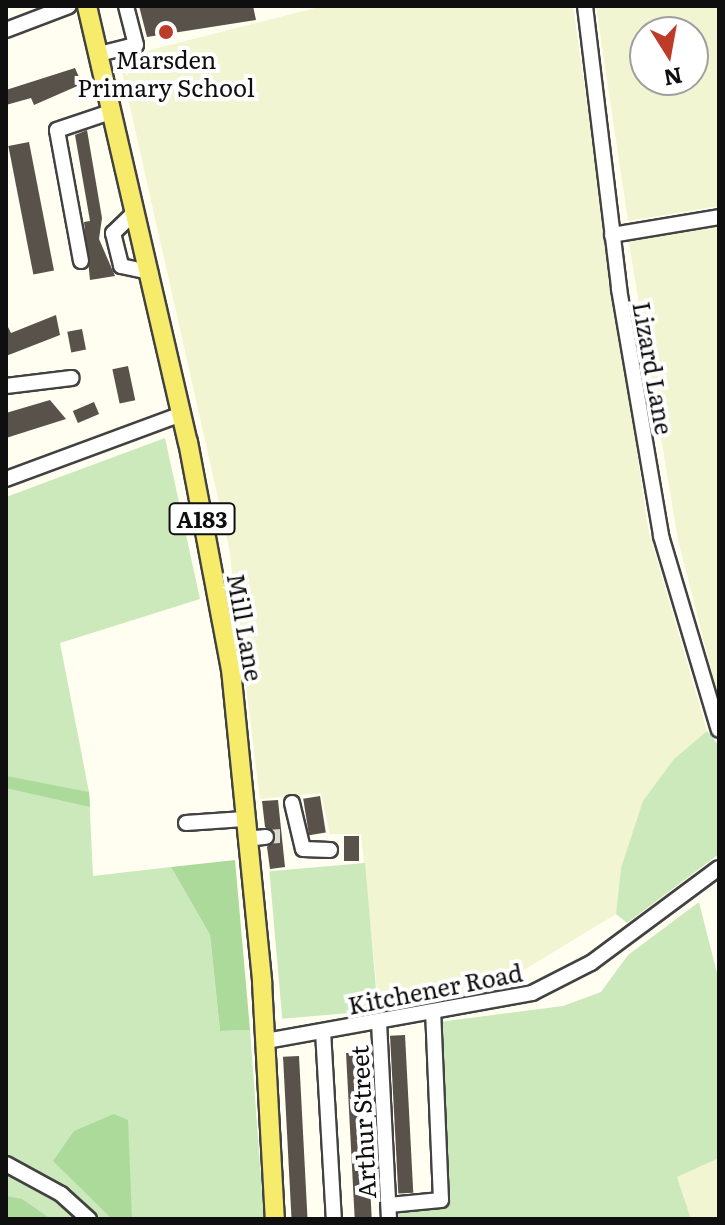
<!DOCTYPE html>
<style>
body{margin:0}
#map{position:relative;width:725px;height:1225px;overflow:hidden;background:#fffef1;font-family:Literata,serif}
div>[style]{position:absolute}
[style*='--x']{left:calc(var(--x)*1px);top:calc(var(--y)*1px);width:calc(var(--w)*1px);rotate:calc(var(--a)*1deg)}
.farmland>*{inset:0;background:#f2f5d2}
.green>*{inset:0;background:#cbe9bb;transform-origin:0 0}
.forest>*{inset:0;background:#acda9b}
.building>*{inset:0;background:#58524b;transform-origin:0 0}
.minor-tunnel>*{height:14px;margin-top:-7px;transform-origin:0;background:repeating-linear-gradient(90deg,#dbdacf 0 14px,transparent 0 21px)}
.roads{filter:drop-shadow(2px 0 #424242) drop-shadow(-2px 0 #424242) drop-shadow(0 2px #424242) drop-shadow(0 -2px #424242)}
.minor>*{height:14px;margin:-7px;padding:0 7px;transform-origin:7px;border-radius:7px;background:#fff}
.major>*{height:18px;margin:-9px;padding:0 9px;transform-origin:9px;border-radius:9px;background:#f6eb6a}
.dots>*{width:22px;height:22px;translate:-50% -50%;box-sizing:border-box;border:4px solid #fff;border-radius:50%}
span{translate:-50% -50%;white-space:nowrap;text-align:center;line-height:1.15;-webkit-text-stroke:8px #fff;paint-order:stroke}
.shield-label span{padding:2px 6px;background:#fff;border:2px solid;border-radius:6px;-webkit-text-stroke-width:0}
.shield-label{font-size:22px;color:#0f0f0f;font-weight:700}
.poi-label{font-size:24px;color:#0f0f0f}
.street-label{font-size:24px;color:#0f0f0f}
.frame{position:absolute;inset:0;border:8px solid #0f0f0f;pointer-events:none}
.north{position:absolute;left:629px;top:16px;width:80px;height:80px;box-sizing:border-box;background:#fff;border:2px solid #9f9f9f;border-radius:50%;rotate:169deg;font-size:22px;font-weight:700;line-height:32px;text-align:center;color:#0f0f0f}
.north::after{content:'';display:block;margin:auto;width:28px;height:36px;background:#bd3b29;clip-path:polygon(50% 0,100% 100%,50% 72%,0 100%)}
</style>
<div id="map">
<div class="farmland">
<i style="clip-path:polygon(323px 6px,573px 6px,648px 529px,707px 731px,674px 759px,621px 868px,616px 914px,486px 993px,379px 1010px,361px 834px,330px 834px,321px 793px,260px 799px,229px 547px,119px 58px)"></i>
<i style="clip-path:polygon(evenodd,596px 6px,719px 6px,719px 206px,628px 221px,596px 6px,645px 32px,693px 32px,693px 80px,645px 80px,645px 32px)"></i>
<i style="clip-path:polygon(719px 223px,719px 700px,678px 540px,628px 237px)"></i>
<i style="clip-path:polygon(719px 1158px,719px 1219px,691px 1219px,677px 1177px)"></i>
</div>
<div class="green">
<i style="clip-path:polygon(165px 438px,200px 599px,60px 643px,89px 792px,93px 876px,171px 867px,210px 935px,220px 1031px,250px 1030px,264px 1219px,6px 1219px,6px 497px)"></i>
<i style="clip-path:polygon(707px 731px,719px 746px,719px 854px,627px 923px,616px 914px,621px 868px,643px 801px,674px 759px)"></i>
<i style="left:365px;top:863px;width:148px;height:96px;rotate:85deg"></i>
<i style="clip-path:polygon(699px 902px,719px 981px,719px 1158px,677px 1177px,691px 1219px,396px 1219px,396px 1210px,448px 1205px,439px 1022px,563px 1006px,601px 992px,628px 955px)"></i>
</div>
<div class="forest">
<i style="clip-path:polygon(6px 776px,89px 792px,90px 807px,6px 788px)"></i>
<i style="clip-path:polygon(235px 860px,250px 1030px,220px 1031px,210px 935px,171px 867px)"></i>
<i style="clip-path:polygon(114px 1114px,128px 1120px,132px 1219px,112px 1219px,53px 1161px,74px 1131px)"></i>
<i style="clip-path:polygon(6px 1196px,22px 1199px,51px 1219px,6px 1219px)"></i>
</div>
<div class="building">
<i style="clip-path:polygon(139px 6px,253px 6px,256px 20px,147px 37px)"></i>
<i style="clip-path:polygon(75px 68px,82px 84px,34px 105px,31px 98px,6px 105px,6px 90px)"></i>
<i style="clip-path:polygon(87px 130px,102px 218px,99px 239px,115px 276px,90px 280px,84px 222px,90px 221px,75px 135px)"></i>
<i style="left:29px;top:142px;width:131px;height:21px;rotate:79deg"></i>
<i style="clip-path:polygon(56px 315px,60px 335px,6px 356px,6px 323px,11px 333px)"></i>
<i style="left:82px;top:329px;width:21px;height:15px;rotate:79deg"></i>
<i style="left:128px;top:366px;width:35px;height:16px;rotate:78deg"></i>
<i style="clip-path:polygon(50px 400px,66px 419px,6px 438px,6px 413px)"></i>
<i style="left:94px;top:402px;width:13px;height:23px;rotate:67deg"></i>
<i style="left:320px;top:796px;width:37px;height:17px;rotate:81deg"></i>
<i style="clip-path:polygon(278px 800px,285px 867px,270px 869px,267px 847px,276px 835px,265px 827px,262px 801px)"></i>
<i style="left:344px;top:836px;width:15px;height:25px"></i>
<i style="left:405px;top:1035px;width:158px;height:15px;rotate:87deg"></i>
<i style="left:363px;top:1052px;width:167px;height:17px;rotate:87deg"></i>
<i style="left:299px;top:1056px;width:163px;height:16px;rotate:87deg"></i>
</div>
<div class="minor-tunnel">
<i style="--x:266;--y:837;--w:16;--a:-4"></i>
</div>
<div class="roads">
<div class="minor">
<i style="--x:585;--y:6;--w:285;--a:83.1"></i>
<i style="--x:619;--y:289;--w:251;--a:80.3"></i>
<i style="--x:661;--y:536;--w:202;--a:73.4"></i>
<i style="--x:6;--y:30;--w:67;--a:-20.9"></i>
<i style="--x:99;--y:54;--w:38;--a:-14"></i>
<i style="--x:136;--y:45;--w:40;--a:-104.4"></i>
<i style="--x:136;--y:211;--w:32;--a:136"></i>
<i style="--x:113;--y:233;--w:34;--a:76"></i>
<i style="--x:121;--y:266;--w:30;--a:12"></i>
<i style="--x:612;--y:235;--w:109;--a:-9.5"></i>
<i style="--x:81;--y:261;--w:133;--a:-100.4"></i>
<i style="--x:57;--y:130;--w:59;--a:-18.7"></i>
<i style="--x:6;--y:386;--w:66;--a:-6.9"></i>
<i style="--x:6;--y:479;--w:188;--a:-20.3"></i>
<i style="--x:292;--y:803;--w:47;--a:76.6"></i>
<i style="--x:303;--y:849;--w:27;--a:2"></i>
<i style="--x:186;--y:823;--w:58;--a:-3.9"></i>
<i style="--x:246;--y:839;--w:20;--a:-6"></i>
<i style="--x:379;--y:1022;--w:197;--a:87.1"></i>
<i style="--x:323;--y:1031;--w:188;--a:86.7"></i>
<i style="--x:266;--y:1041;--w:270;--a:-10.2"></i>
<i style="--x:532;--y:993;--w:66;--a:-27"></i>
<i style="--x:591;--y:963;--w:159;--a:-36.6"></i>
<i style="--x:6;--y:1164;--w:63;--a:28.6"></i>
<i style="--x:61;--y:1194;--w:38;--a:42"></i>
<i style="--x:389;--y:1205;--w:52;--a:-5.5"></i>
<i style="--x:441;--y:1200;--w:187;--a:-92.4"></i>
</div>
<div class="major">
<i style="--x:87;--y:6;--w:448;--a:77"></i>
<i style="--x:188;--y:442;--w:231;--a:79.3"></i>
<i style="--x:231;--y:669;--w:315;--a:84.3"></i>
<i style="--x:262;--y:982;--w:237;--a:86.9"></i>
</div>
</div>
<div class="dots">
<i style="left:166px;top:32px;background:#bd3b29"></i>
</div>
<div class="shield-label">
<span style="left:202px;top:519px">A183</span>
</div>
<div class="poi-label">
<span style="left:166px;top:73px">Marsden<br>Primary School</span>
</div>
<div class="street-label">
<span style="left:654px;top:368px;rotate:80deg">Lizard Lane</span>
<span style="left:246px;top:627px;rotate:80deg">Mill Lane</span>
<span style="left:435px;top:988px;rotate:-11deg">Kitchener Road</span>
<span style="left:362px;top:1122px;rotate:-93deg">Arthur Street</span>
</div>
<div class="frame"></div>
<div class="north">N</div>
</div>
